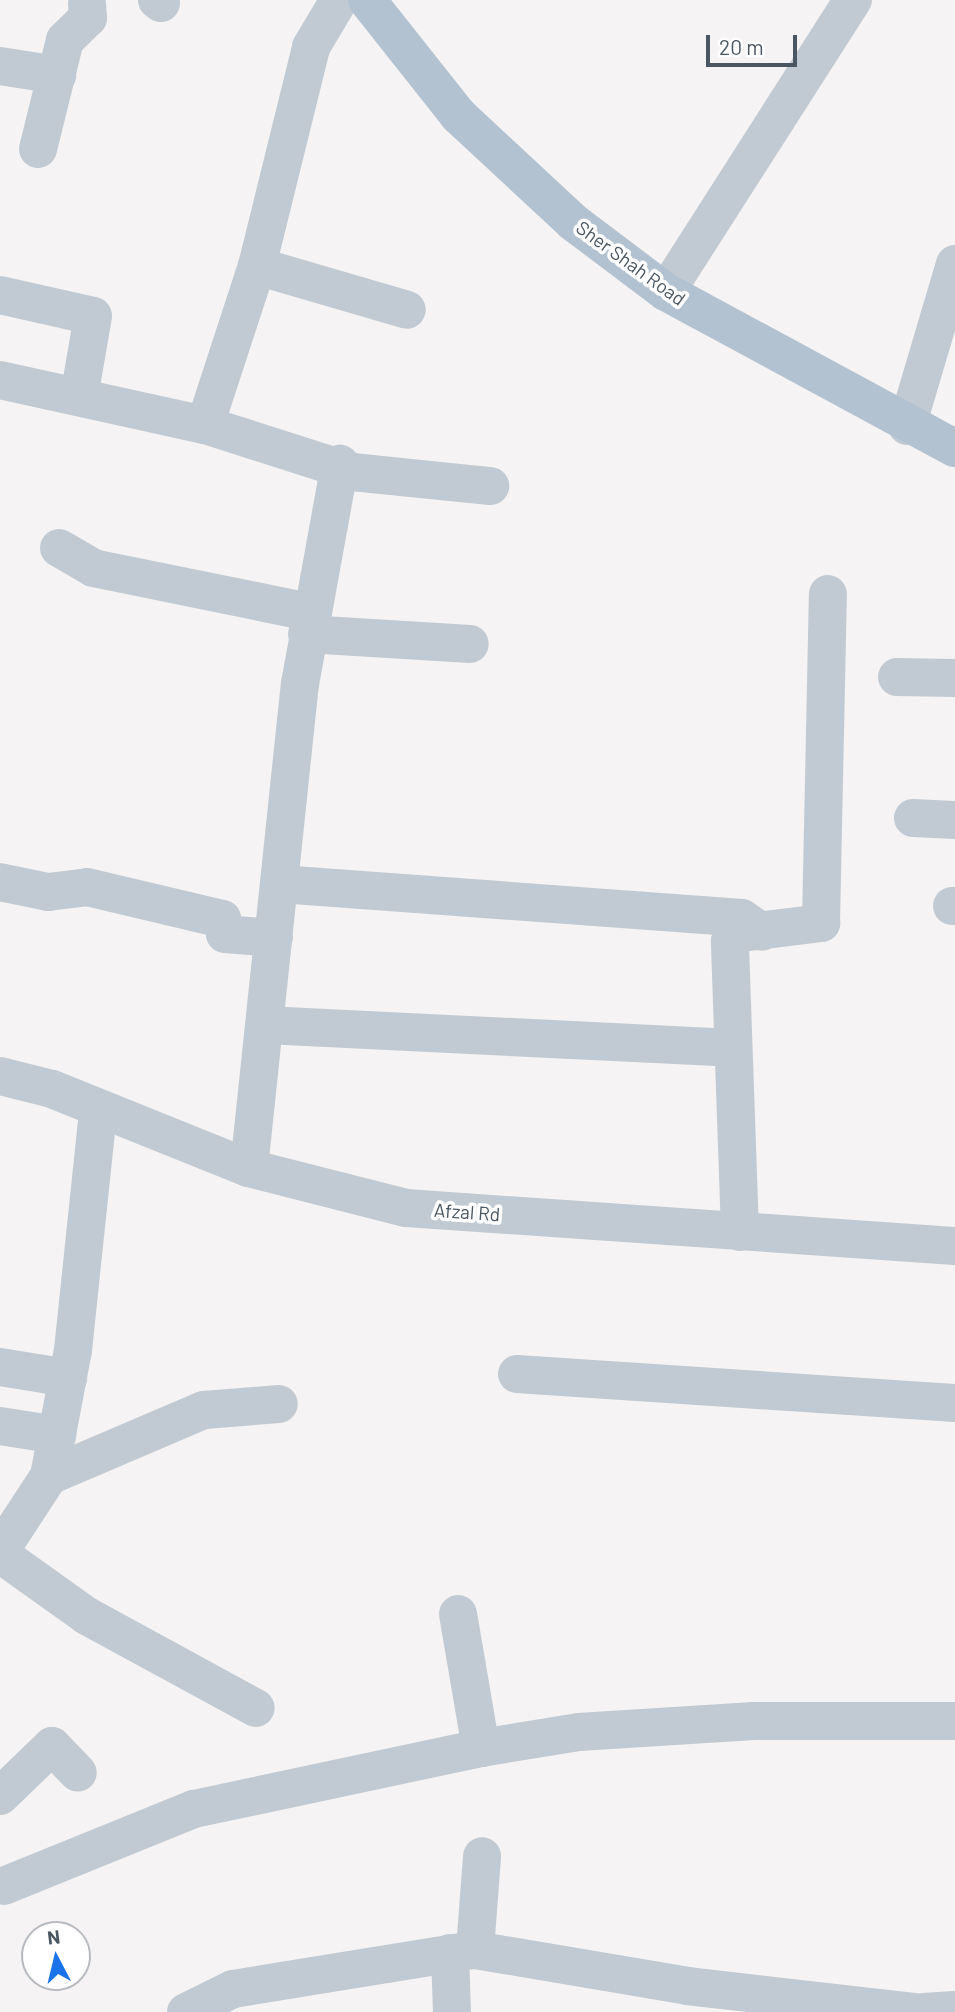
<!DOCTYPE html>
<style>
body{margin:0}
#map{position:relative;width:955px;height:2012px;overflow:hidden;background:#f5f3f3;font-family:Barlow,sans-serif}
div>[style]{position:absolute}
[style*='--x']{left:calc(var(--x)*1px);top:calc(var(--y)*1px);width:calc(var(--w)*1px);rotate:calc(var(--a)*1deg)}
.minor>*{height:38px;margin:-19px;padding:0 19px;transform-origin:19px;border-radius:19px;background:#c1cad2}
.major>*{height:38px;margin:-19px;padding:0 19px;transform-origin:19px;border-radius:19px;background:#b3c2d1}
span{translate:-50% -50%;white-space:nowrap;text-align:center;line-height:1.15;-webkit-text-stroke:7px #fff;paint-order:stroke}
.street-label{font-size:19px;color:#4a5661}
.north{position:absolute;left:21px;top:1921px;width:70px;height:70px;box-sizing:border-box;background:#fff;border:2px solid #b7bbc0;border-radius:50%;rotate:353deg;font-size:19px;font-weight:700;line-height:28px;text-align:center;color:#4a5661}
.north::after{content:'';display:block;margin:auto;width:24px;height:32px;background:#1a73e8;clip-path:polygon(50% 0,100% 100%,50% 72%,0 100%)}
.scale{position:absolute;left:706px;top:35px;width:91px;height:32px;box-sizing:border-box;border:4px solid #4a5661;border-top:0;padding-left:9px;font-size:21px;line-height:24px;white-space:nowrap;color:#4a5661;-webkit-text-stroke:5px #fff;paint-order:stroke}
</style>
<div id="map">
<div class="minor">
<i style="--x:157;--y:0;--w:5;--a:37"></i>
<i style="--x:0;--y:66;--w:58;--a:9"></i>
<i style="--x:38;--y:149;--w:112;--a:-76.1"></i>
<i style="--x:65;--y:40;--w:32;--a:-44"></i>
<i style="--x:88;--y:18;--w:14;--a:-94"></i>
<i style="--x:257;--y:266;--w:156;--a:16.3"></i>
<i style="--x:666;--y:292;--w:347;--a:-57.4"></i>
<i style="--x:0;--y:295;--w:95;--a:12.7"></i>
<i style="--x:93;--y:316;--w:82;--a:99.8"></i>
<i style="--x:0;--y:380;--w:210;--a:12.4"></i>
<i style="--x:205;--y:425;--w:154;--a:17.7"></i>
<i style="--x:352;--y:472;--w:139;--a:5.8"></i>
<i style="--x:205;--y:425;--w:167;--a:-71.9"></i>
<i style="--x:257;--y:266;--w:226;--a:-76.1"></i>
<i style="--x:311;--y:47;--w:55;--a:-59.2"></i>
<i style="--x:907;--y:426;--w:169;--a:-73.5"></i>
<i style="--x:59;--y:548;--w:39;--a:30"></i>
<i style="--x:93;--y:568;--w:221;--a:11.5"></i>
<i style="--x:307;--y:634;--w:163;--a:3.5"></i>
<i style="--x:897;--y:677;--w:58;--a:1"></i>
<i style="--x:913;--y:818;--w:42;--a:2.7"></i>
<i style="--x:0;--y:882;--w:49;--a:11.8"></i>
<i style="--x:48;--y:892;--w:39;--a:-7"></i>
<i style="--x:87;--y:887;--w:139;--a:13.3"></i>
<i style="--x:222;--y:919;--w:15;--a:79"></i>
<i style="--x:225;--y:934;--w:49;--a:4.7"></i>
<i style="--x:280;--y:884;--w:463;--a:4.2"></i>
<i style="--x:742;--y:918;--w:24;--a:35"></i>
<i style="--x:952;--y:906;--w:3;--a:0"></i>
<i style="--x:265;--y:1025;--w:468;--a:2.8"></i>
<i style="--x:0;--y:1076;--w:54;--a:14"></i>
<i style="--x:52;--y:1089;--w:212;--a:21.9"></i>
<i style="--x:249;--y:1168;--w:162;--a:14.3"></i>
<i style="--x:406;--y:1208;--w:550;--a:3.96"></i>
<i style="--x:249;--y:1168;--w:487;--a:-84"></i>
<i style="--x:300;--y:684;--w:224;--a:-79.7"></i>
<i style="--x:740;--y:1232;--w:291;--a:-92"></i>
<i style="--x:730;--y:941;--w:14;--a:-36"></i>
<i style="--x:741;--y:933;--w:81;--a:-7.1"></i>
<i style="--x:821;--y:923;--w:329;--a:-88.8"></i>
<i style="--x:0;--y:1367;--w:69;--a:9.2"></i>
<i style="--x:517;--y:1374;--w:439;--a:3.8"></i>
<i style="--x:0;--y:1426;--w:58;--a:9"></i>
<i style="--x:49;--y:1476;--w:168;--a:-23.1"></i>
<i style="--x:204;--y:1410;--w:75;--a:-4.6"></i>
<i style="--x:0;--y:1551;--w:90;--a:-56.8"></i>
<i style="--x:49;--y:1476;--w:128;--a:-79.2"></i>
<i style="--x:73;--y:1350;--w:240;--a:-84"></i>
<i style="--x:0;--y:1554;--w:107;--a:35.5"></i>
<i style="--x:87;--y:1616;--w:192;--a:28.6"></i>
<i style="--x:458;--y:1614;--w:136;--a:80.3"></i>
<i style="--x:0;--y:1796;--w:72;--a:-43.9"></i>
<i style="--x:52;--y:1746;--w:37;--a:46"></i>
<i style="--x:4;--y:1886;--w:205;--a:-22.1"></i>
<i style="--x:194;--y:1809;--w:293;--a:-12"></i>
<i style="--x:481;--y:1748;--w:99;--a:-9.3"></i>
<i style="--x:579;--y:1732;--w:175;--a:-3.6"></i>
<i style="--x:754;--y:1721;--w:201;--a:0"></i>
<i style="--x:475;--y:1950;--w:94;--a:-85.7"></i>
<i style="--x:450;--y:1953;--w:59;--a:88.1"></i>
<i style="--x:186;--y:2012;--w:52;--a:-26.1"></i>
<i style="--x:233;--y:1989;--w:245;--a:-9.2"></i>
<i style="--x:475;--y:1950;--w:215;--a:9.6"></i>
<i style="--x:687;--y:1986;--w:228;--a:6.5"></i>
<i style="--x:924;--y:2012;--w:31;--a:-4"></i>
</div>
<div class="major">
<i style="--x:367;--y:0;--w:147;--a:51.6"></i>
<i style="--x:458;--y:115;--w:157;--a:42.9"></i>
<i style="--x:573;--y:222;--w:116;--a:37"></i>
<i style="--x:666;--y:292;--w:328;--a:28.4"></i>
</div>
<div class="street-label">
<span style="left:631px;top:263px;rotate:36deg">Sher Shah Road</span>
<span style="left:467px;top:1212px;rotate:4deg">Afzal Rd</span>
</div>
<div class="north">N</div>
<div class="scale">20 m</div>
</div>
